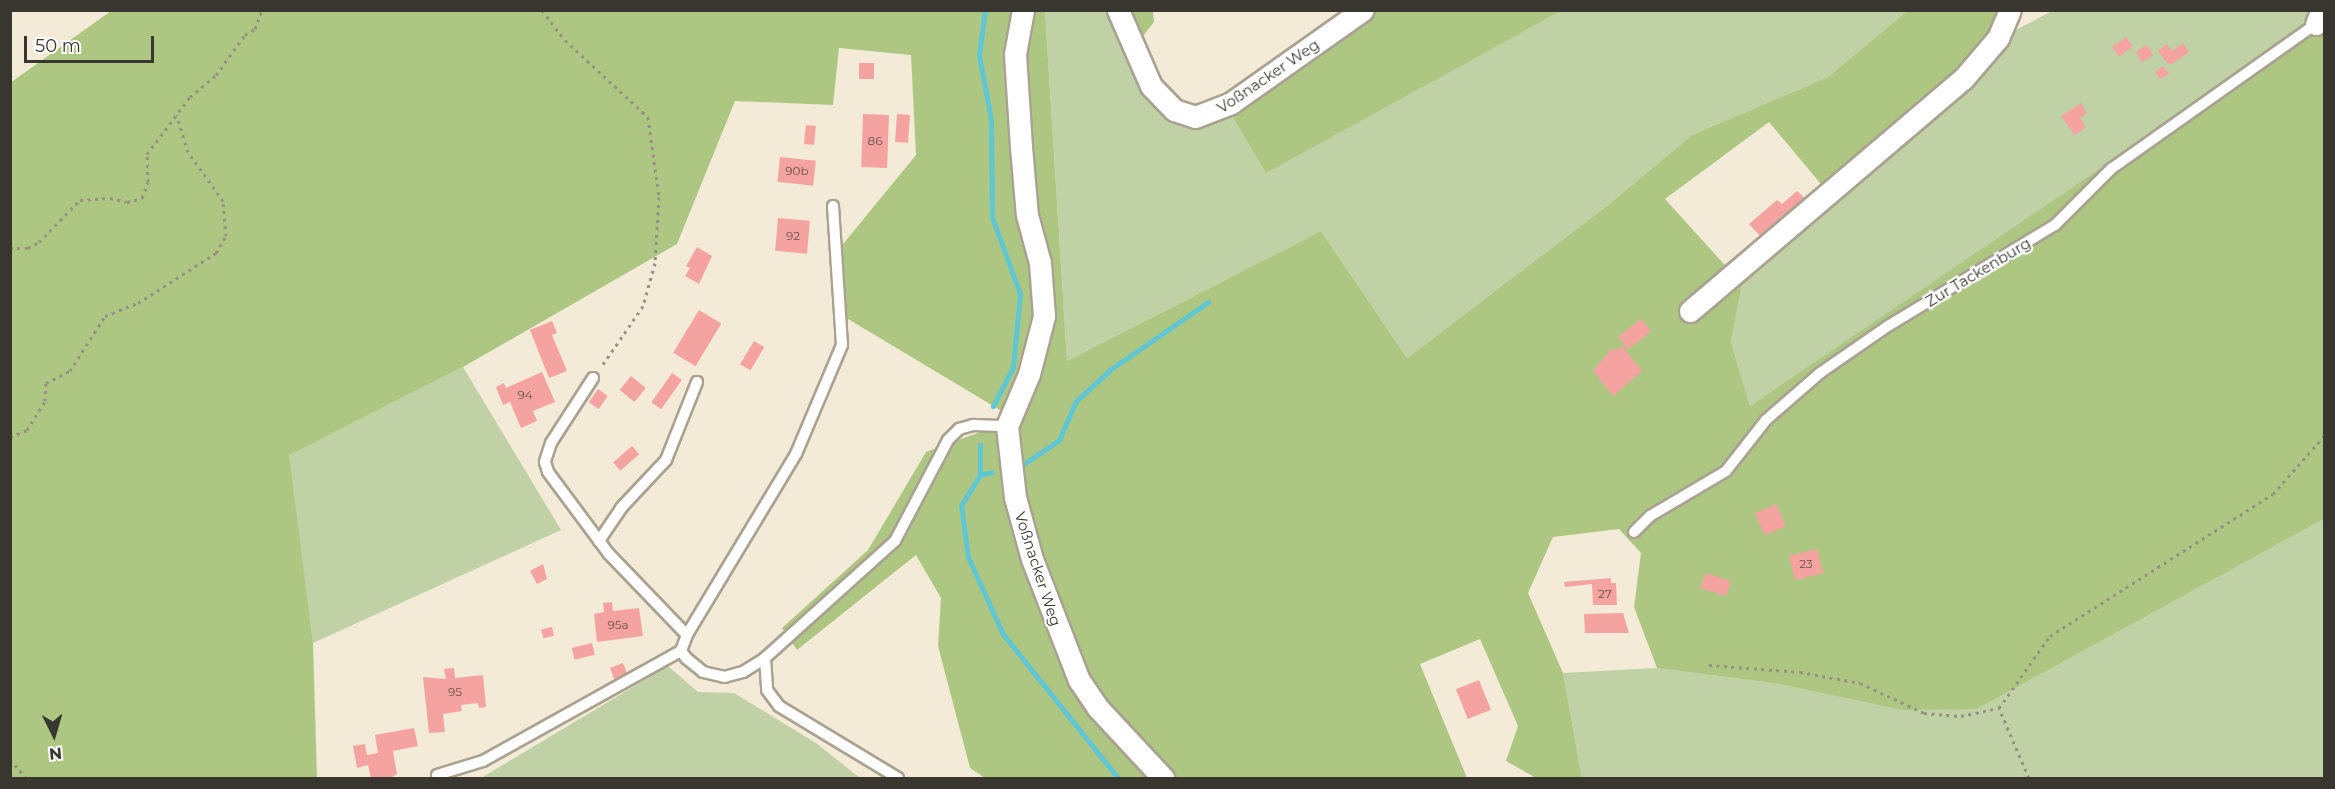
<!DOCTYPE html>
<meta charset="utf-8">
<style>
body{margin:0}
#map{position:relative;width:2335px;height:789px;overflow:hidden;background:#f3ebd7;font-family:Montserrat,sans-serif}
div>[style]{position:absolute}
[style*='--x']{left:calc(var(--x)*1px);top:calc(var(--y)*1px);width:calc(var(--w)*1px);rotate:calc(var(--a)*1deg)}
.green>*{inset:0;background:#bfd1a5}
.forest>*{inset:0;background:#adc783}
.stream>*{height:5px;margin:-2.5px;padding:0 2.5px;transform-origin:2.5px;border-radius:2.5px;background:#60c6d3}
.building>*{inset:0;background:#f4a3a0;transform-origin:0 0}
.path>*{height:3px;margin-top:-1.5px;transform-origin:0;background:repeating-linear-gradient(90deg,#969183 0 3px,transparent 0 7.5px)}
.roads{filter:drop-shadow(2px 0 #aaa290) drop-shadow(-2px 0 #aaa290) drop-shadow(0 2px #aaa290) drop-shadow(0 -2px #aaa290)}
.service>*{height:10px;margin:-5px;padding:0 5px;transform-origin:5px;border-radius:5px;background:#fff}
.minor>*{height:21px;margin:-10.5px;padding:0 10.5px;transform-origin:10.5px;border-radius:10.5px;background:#fff}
span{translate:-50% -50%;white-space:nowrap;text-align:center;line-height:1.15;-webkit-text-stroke:4.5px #fff;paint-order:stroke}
.number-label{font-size:12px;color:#68514b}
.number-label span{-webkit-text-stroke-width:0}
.street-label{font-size:15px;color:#39362f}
.frame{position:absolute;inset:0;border:12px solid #39362f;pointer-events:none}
.north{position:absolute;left:24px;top:705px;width:60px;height:60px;-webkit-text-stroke:4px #fff;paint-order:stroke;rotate:175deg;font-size:16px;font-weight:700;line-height:24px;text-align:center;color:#39362f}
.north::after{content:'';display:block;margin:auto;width:21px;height:27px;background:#39362f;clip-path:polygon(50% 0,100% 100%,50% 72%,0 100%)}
.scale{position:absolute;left:24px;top:36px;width:130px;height:27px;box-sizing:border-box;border:3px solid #39362f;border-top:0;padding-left:8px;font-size:18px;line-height:21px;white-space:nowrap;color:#39362f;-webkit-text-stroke:4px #fff;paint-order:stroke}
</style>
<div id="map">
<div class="green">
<i style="clip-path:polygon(1045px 11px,1113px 11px,1163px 110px,1227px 107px,1266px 172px,1561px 11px,1907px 11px,1828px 77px,1692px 135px,1607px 206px,1407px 358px,1321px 231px,1067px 361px)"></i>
<i style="clip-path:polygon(2052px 11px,2322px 11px,2312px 23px,2099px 172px,1750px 406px,1731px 342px,1742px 284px,1953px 103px,2010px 33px)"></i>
<i style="clip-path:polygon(463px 367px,561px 530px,313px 643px,288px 455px)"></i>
<i style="clip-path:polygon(2324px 519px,2324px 778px,1582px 778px,1563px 673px,1657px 668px,1977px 709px)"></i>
<i style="clip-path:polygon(668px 666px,698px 692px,734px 693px,816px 743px,860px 778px,481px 778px)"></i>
</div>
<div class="forest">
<i style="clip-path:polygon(111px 11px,1045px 11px,1067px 361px,1321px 231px,1407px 358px,1607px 206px,1692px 135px,1828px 77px,1907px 11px,2015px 11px,2010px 33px,1953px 103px,1836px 202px,1769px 122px,1665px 199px,1742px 284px,1731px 342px,1750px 406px,2324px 17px,2324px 519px,1977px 709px,1903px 710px,1780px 684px,1657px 668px,1634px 607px,1641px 553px,1619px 529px,1553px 537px,1528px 593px,1563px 673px,1582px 778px,1536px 778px,1506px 761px,1518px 726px,1480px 639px,1420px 664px,1467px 778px,985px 778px,970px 768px,938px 646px,941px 598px,916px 555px,797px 650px,782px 628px,868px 550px,926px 452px,1015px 419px,843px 316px,839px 249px,916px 155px,911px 55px,839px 48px,833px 105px,735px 101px,677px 244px,463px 367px,289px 455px,313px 643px,317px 778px,11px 778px,10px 83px)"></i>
<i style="clip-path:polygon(1113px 11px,1153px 11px,1154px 22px,1129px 54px)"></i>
<i style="clip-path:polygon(1370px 11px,1561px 11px,1266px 173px,1227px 107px)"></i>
</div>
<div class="stream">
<i style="--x:985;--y:10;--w:45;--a:97.6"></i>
<i style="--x:979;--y:55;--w:66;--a:79.5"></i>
<i style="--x:991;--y:120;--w:97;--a:89.4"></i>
<i style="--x:992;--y:217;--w:82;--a:70"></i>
<i style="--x:1020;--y:294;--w:73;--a:95.5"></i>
<i style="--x:1013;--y:367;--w:44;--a:117.1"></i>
<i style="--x:980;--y:445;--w:30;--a:90"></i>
<i style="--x:980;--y:475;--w:36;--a:122"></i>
<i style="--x:961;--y:505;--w:52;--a:82.3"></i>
<i style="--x:968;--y:557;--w:85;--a:65.6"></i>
<i style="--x:1003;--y:634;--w:184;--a:51.4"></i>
<i style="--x:1022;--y:465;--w:45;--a:-34"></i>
<i style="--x:1059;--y:440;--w:43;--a:-66.4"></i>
<i style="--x:1076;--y:401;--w:47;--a:-42.4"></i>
<i style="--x:1111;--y:369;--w:118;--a:-34.6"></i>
<i style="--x:980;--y:475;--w:12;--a:-14"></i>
</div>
<div class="building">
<i style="left:2126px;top:37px;width:12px;height:17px;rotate:55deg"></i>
<i style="clip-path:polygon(2183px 43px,2189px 52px,2172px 64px,2167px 63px,2158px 51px,2167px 44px,2172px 51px)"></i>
<i style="left:2147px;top:45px;width:12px;height:13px;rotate:59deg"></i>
<i style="left:859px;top:63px;width:15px;height:16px"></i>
<i style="clip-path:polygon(2163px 66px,2169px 74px,2160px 79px,2155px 72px)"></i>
<i style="clip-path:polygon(2081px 103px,2087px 113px,2080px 118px,2086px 127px,2075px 135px,2061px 116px)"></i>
<i style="left:863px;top:114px;width:26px;height:53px;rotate:2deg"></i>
<i style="left:897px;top:114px;width:13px;height:28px;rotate:4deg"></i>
<i style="left:806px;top:125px;width:10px;height:19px;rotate:6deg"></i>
<i style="left:780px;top:157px;width:36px;height:25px;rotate:6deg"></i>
<i style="clip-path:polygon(1797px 191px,1807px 200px,1763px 239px,1749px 224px,1777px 200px,1782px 204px)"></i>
<i style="left:778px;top:218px;width:32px;height:33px;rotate:5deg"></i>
<i style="clip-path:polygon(697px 247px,712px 256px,699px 284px,685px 276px,690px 268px,686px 266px)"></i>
<i style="left:699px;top:310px;width:26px;height:50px;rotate:31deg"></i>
<i style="left:1641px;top:319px;width:16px;height:29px;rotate:52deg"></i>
<i style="clip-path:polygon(552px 321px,557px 333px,552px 335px,567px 371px,549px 378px,530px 330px)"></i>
<i style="left:754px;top:341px;width:12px;height:27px;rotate:31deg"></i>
<i style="clip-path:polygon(1622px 346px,1642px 371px,1613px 396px,1593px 371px,1612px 348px,1615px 351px)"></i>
<i style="clip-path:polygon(542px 372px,555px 402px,533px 411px,537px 421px,521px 428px,510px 402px,503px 405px,496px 387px,504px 383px,506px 388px)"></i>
<i style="left:672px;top:373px;width:12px;height:36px;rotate:35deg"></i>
<i style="left:631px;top:376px;width:19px;height:18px;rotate:39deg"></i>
<i style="left:598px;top:389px;width:12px;height:16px;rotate:35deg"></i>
<i style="left:632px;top:446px;width:11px;height:25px;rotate:49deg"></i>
<i style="left:1776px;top:504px;width:24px;height:23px;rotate:66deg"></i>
<i style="left:1817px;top:549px;width:25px;height:29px;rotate:76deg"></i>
<i style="clip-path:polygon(543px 564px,547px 579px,537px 584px,530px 571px)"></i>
<i style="left:1705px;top:573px;width:27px;height:16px;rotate:17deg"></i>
<i style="clip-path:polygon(1611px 578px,1611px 583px,1616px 583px,1617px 605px,1593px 605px,1592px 584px,1565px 587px,1564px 582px)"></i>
<i style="clip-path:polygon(612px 602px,613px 611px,639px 608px,643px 636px,597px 642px,594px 614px,604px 612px,603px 603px)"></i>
<i style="clip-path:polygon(1623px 613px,1629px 633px,1585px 633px,1584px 614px)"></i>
<i style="left:552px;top:627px;width:9px;height:11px;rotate:77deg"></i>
<i style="left:592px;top:643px;width:12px;height:21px;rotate:76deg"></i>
<i style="left:623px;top:663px;width:14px;height:14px;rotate:69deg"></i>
<i style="clip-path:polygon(454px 668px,455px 678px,483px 675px,486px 707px,479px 708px,478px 703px,461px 705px,462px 711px,443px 714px,445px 732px,429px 733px,423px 677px,446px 679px,444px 669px)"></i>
<i style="left:1479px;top:680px;width:32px;height:25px;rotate:68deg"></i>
<i style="clip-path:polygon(414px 728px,418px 746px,393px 751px,397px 774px,391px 778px,371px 778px,368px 765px,357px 768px,353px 746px,365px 744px,367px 755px,378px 753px,375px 735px)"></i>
</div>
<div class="path">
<i style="--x:542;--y:10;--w:38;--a:53"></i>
<i style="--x:565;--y:40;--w:113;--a:42.9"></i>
<i style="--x:648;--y:117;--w:81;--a:82.2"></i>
<i style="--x:659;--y:197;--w:66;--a:93.5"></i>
<i style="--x:655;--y:263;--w:45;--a:105.6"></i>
<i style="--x:643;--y:306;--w:74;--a:124.5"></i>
<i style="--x:10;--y:248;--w:18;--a:0"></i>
<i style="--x:28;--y:248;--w:13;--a:-29"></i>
<i style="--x:39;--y:242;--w:59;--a:-45.7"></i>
<i style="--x:80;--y:200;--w:30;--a:-4"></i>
<i style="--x:110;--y:198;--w:17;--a:13"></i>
<i style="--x:127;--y:202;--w:16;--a:-15"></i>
<i style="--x:142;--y:198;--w:17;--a:-69"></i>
<i style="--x:148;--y:182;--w:28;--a:-92"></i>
<i style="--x:147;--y:154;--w:71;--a:-53"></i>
<i style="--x:190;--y:97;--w:34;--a:-40"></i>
<i style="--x:216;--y:75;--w:49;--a:-54.1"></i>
<i style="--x:245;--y:35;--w:12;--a:-31"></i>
<i style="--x:255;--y:29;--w:20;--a:-70"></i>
<i style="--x:10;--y:437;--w:18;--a:-22"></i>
<i style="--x:27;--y:430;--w:34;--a:-58"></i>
<i style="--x:45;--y:401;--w:18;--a:-87"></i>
<i style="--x:46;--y:383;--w:27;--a:-27"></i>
<i style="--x:70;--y:371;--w:65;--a:-57.5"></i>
<i style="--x:105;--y:316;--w:35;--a:-22"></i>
<i style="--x:138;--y:303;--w:93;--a:-32.7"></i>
<i style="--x:216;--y:253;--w:20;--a:-60"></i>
<i style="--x:226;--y:236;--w:35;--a:-95"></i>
<i style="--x:223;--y:201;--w:60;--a:-125.5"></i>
<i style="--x:188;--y:152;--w:39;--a:-107"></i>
<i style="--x:1709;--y:665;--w:91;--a:4.4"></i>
<i style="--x:1800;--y:672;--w:61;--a:10.4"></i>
<i style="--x:1860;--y:683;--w:71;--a:25.1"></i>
<i style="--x:1924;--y:713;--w:37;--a:5"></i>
<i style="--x:1961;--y:716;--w:39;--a:-12"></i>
<i style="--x:10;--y:667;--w:29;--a:90"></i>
<i style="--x:10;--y:759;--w:25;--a:50"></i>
<i style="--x:2029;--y:778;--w:76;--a:-113.2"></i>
<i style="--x:1999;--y:708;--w:88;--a:-54.7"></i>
<i style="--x:2050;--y:636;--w:264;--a:-32.5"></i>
<i style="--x:2273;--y:494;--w:77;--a:-48.7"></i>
</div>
<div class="roads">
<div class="service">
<i style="--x:833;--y:206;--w:139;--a:86.3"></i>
<i style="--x:842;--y:345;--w:118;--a:112.9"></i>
<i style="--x:796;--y:454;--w:211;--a:121.1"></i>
<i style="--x:687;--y:635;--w:17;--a:111"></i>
<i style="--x:681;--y:651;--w:9;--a:54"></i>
<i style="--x:686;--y:658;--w:22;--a:39"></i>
<i style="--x:703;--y:672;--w:22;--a:13"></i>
<i style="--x:724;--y:677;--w:20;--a:-15"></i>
<i style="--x:743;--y:672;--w:26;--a:-32"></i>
<i style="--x:765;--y:658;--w:175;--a:-42"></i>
<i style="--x:895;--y:541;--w:114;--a:-62.3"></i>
<i style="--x:948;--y:440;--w:16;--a:-45"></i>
<i style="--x:959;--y:429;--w:15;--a:-16"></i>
<i style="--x:973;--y:425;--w:34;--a:2"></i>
<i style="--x:593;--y:378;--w:77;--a:122.9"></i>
<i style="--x:551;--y:443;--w:20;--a:108"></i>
<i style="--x:545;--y:462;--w:10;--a:73"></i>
<i style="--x:548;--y:472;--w:102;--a:53.4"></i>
<i style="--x:609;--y:554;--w:112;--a:46.1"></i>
<i style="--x:1634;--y:532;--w:23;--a:-45"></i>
<i style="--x:1650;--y:516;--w:88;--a:-30.6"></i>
<i style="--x:1726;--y:471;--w:65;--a:-51.9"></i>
<i style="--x:1766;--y:420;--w:72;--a:-41"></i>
<i style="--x:1820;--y:373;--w:83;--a:-34.7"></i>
<i style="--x:1888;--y:326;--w:195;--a:-31.2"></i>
<i style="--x:2055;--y:225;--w:79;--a:-45"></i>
<i style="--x:2111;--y:169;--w:251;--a:-35.3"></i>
<i style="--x:599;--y:541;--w:40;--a:-56"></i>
<i style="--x:621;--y:508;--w:66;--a:-46.8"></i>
<i style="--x:666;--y:460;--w:84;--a:-68.3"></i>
<i style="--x:765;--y:658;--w:32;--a:86"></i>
<i style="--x:767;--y:690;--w:20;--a:53"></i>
<i style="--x:779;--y:706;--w:139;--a:31.2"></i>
<i style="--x:437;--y:775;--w:48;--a:-16.9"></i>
<i style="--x:483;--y:761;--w:227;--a:-29.1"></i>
</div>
<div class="minor">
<i style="--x:1023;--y:10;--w:45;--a:100.3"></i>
<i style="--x:1015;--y:54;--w:93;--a:86.3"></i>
<i style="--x:1021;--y:147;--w:68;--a:85"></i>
<i style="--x:1027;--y:215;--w:50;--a:74.8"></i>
<i style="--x:1040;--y:263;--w:53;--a:85.7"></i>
<i style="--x:1044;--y:316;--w:60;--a:104.5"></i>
<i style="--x:1029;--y:374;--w:56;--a:112.9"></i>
<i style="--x:1007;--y:426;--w:71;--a:83.6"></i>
<i style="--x:1015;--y:497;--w:64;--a:74.7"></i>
<i style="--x:1032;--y:559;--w:130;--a:68.8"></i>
<i style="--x:1079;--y:680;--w:34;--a:56"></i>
<i style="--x:1098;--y:708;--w:96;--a:47.1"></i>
<i style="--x:1118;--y:10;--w:83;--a:66.5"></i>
<i style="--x:1151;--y:86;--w:33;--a:46"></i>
<i style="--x:1174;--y:110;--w:22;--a:18"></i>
<i style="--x:1195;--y:117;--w:39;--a:-21"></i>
<i style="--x:1231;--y:103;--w:161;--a:-35.2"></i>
<i style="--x:2316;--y:24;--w:15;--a:-67"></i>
<i style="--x:1690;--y:311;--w:358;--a:-40.4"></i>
<i style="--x:1963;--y:79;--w:54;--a:-49.5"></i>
<i style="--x:1998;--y:38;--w:30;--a:-67"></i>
</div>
</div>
<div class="number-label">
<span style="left:875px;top:141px">86</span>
<span style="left:797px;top:171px">90b</span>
<span style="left:793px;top:236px">92</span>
<span style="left:525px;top:395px">94</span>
<span style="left:1806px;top:564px">23</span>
<span style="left:1605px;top:594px">27</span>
<span style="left:618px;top:625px">95a</span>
<span style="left:455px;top:692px">95</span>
</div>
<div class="street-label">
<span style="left:1268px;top:76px;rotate:-34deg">Voßnacker Weg</span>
<span style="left:1978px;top:272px;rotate:-31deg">Zur Tackenburg</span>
<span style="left:1038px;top:569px;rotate:72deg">Voßnacker Weg</span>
</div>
<div class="frame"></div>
<div class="north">N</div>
<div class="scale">50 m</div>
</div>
